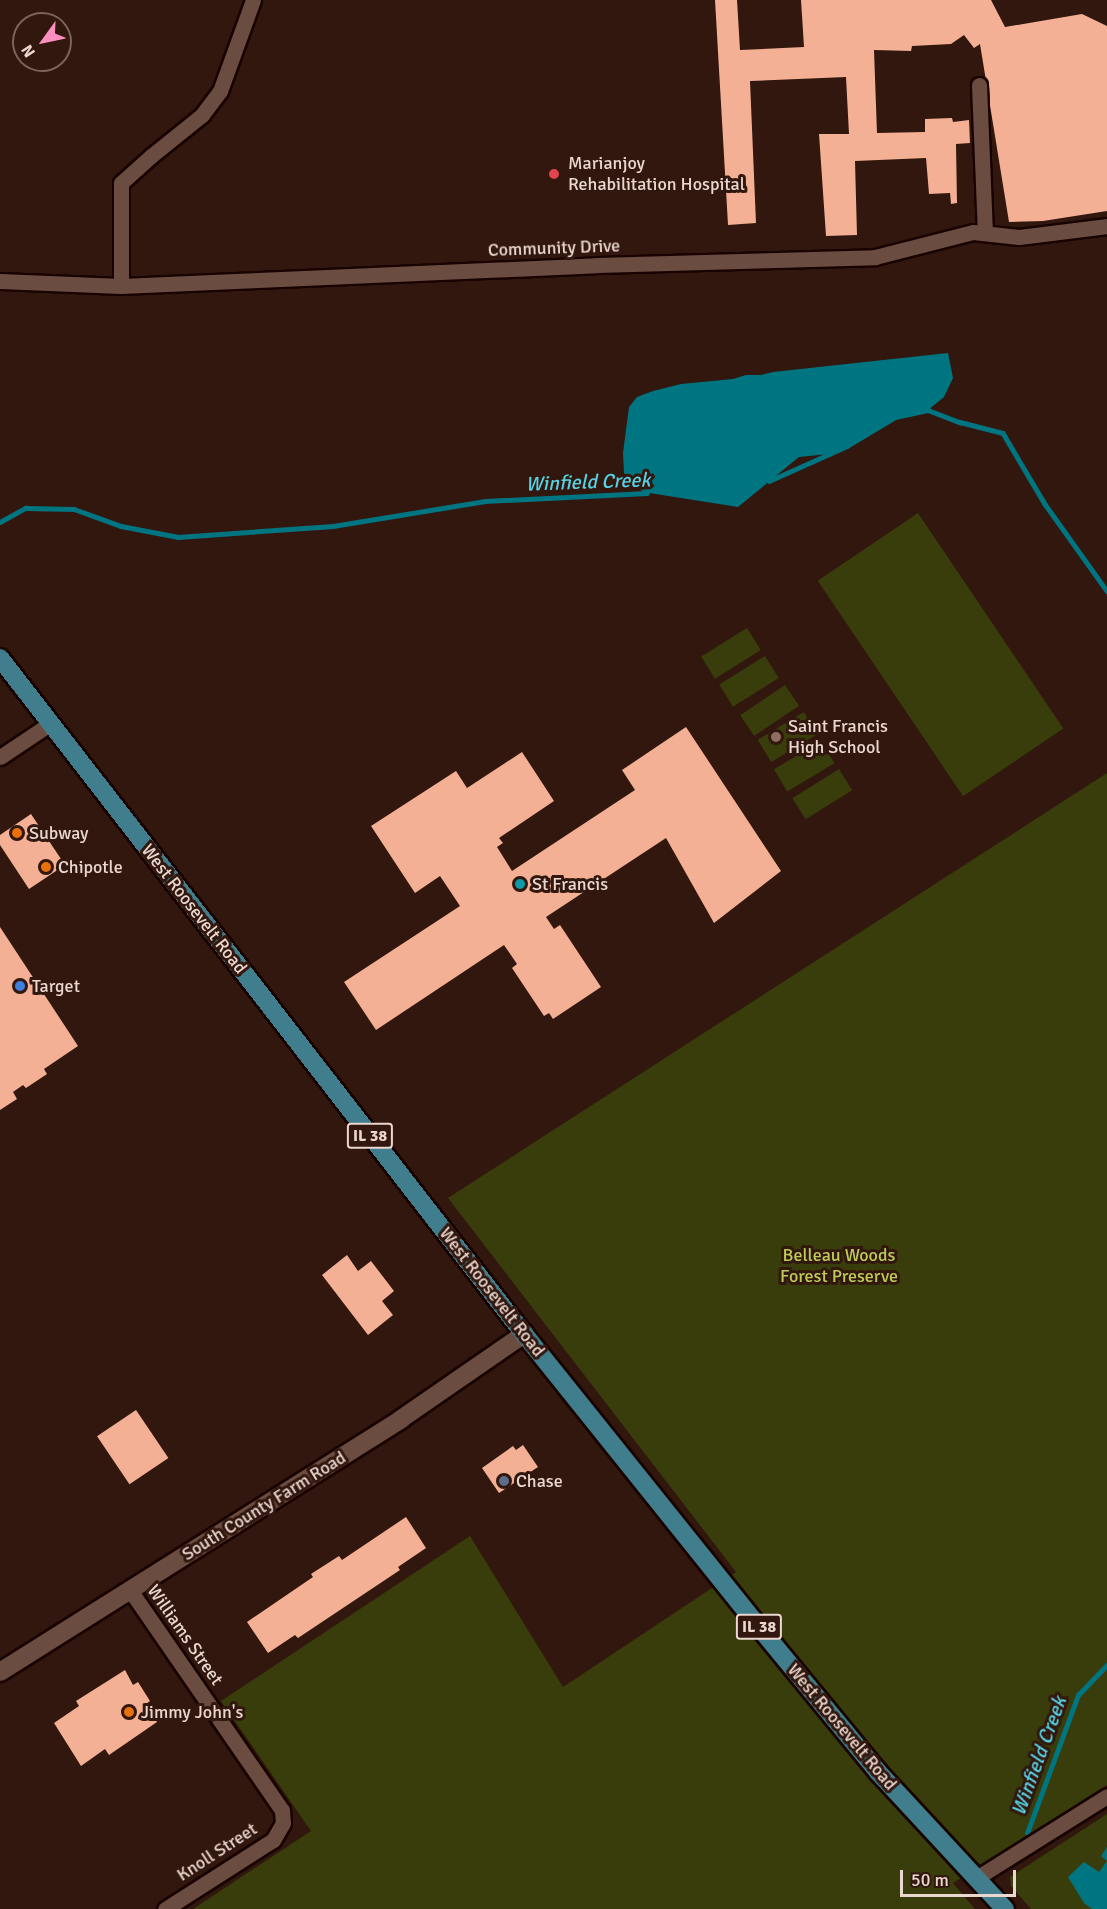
<!DOCTYPE html>
<style>
body{margin:0}
#map{position:relative;width:1107px;height:1909px;overflow:hidden;background:#31170d;font-family:Signika,sans-serif}
div>[style]{position:absolute}
[style*='--x']{left:calc(var(--x)*1px);top:calc(var(--y)*1px);width:calc(var(--w)*1px);rotate:calc(var(--a)*1deg)}
.green>*{inset:0;background:#383d0b;transform-origin:0 0}
.water>*{inset:0;background:#007582}
.stream>*{height:4.5px;margin:-2.25px;padding:0 2.25px;transform-origin:2.25px;border-radius:2.25px;background:#007582}
.building>*{inset:0;background:#f4b095;transform-origin:0 0}
.roads{filter:drop-shadow(2px 0 #180300) drop-shadow(-2px 0 #180300) drop-shadow(0 2px #180300) drop-shadow(0 -2px #180300)}
.street>*{height:15px;margin:-7.5px;padding:0 7.5px;transform-origin:7.5px;border-radius:7.5px;background:#6b4c40}
.secondary>*{height:18px;margin:-9px;padding:0 9px;transform-origin:9px;border-radius:9px;background:#6b4c40}
.primary>*{height:18px;margin:-9px;padding:0 9px;transform-origin:9px;border-radius:9px;background:#407d8d}
.dots>*{width:16px;height:16px;translate:-50% -50%;box-sizing:border-box;border:3px solid #31170d;border-radius:50%}
span{translate:-50% -50%;white-space:nowrap;text-align:center;line-height:1.15;-webkit-text-stroke:6px #31170d;paint-order:stroke}
.shield-label span{padding:2px 4px;background:#31170d;border:2px solid;border-radius:4px;-webkit-text-stroke-width:0}
.shield-label{font-size:16px;color:#ead7d0;font-weight:700}
.poi-label{font-size:18px;color:#ead7d0}
.left{translate:0 -50%;text-align:left}
.street-label{font-size:18px;color:#ead7d0}
.park-label{font-size:18px;color:#bdcc59}
.water-label{font-size:20px;color:#55d3e5;font-style:italic}
.north{position:absolute;left:12px;top:12px;width:60px;height:60px;box-sizing:border-box;background:#31170d;border:2px solid #7b645b;border-radius:50%;rotate:237deg;font-size:16px;font-weight:700;line-height:24px;text-align:center;color:#ead7d0}
.north::after{content:'';display:block;margin:auto;width:21px;height:27px;background:#fd8ec0;clip-path:polygon(50% 0,100% 100%,50% 72%,0 100%)}
.scale{position:absolute;left:900px;top:1870px;width:116px;height:27px;box-sizing:border-box;border:3px solid #ead7d0;border-top:0;padding-left:8px;font-size:18px;line-height:21px;white-space:nowrap;color:#ead7d0;-webkit-text-stroke:4px #31170d;paint-order:stroke}
</style>
<div id="map">
<div class="green">
<i style="left:918px;top:513px;width:260px;height:121px;rotate:56deg"></i>
<i style="left:747px;top:628px;width:26px;height:54px;rotate:58deg"></i>
<i style="left:765px;top:656px;width:26px;height:54px;rotate:58deg"></i>
<i style="left:785px;top:685px;width:25px;height:54px;rotate:56deg"></i>
<i style="left:804px;top:712px;width:26px;height:54px;rotate:59deg"></i>
<i style="left:821px;top:741px;width:26px;height:55px;rotate:59deg"></i>
<i style="left:839px;top:769px;width:25px;height:55px;rotate:58deg"></i>
<i style="clip-path:polygon(1107px 773px,1107px 1785px,953px 1883px,975px 1909px,193px 1909px,311px 1831px,221px 1701px,470px 1536px,563px 1687px,736px 1572px,448px 1198px)"></i>
<i style="clip-path:polygon(1107px 1814px,1107px 1909px,1031px 1909px,1011px 1886px,1010px 1877px)"></i>
</div>
<div class="water">
<i style="clip-path:polygon(948px 353px,953px 378px,944px 397px,928px 410px,895px 417px,829px 454px,799px 457px,738px 507px,643px 492px,624px 473px,623px 453px,629px 407px,637px 397px,653px 391px,681px 384px,733px 379px,746px 375px,761px 375px,773px 372px)"></i>
<i style="clip-path:polygon(1107px 1847px,1107px 1909px,1092px 1909px,1084px 1903px,1068px 1877px,1084px 1862px,1099px 1872px,1107px 1861px,1101px 1856px)"></i>
</div>
<div class="stream">
<i style="--x:769;--y:481;--w:85;--a:-24.2"></i>
<i style="--x:847;--y:446;--w:56;--a:-31.1"></i>
<i style="--x:895;--y:417;--w:34;--a:-12"></i>
<i style="--x:928;--y:410;--w:34;--a:21"></i>
<i style="--x:960;--y:422;--w:44;--a:14.3"></i>
<i style="--x:1003;--y:433;--w:82;--a:59.4"></i>
<i style="--x:1045;--y:504;--w:107;--a:54.5"></i>
<i style="--x:0;--y:522;--w:29;--a:-29"></i>
<i style="--x:25;--y:508;--w:49;--a:1.2"></i>
<i style="--x:74;--y:509;--w:50;--a:19.9"></i>
<i style="--x:121;--y:526;--w:58;--a:10.9"></i>
<i style="--x:178;--y:537;--w:155;--a:-4.1"></i>
<i style="--x:333;--y:526;--w:154;--a:-9.3"></i>
<i style="--x:485;--y:501;--w:162;--a:-2.8"></i>
<i style="--x:1027;--y:1833;--w:147;--a:-69.7"></i>
<i style="--x:1078;--y:1695;--w:42;--a:-46"></i>
</div>
<div class="building">
<i style="clip-path:polygon(715px 0,737px 0,740px 50px,804px 47px,801px 0,991px 0,1005px 27px,1082px 14px,1107px 26px,1107px 211px,1043px 221px,1009px 222px,980px 44px,974px 48px,964px 35px,951px 44px,912px 46px,911px 51px,874px 50px,877px 133px,925px 132px,925px 119px,952px 118px,953px 122px,969px 120px,970px 143px,956px 144px,957px 203px,951px 204px,950px 193px,929px 194px,926px 158px,855px 161px,857px 235px,826px 236px,819px 134px,849px 134px,846px 77px,750px 81px,756px 223px,728px 225px)"></i>
<i style="clip-path:polygon(686px 727px,781px 871px,714px 923px,666px 838px,546px 917px,554px 929px,560px 925px,601px 987px,553px 1019px,549px 1013px,544px 1016px,512px 968px,517px 964px,504px 945px,376px 1030px,344px 982px,460px 906px,440px 876px,415px 893px,371px 826px,456px 771px,467px 788px,522px 752px,554px 801px,499px 838px,503px 843px,497px 847px,512px 871px,635px 790px,622px 770px)"></i>
<i style="clip-path:polygon(31px 814px,65px 865px,29px 889px,0 845px,0 835px)"></i>
<i style="clip-path:polygon(0 927px,78px 1046px,44px 1069px,47px 1074px,26px 1088px,23px 1085px,13px 1092px,17px 1099px,0 1110px)"></i>
<i style="clip-path:polygon(347px 1255px,358px 1271px,371px 1261px,394px 1291px,382px 1301px,393px 1315px,368px 1335px,322px 1275px)"></i>
<i style="left:136px;top:1410px;width:58px;height:47px;rotate:56deg"></i>
<i style="clip-path:polygon(523px 1445px,538px 1467px,499px 1493px,482px 1468px,513px 1446px,516px 1450px)"></i>
<i style="clip-path:polygon(406px 1517px,426px 1548px,398px 1567px,400px 1570px,298px 1638px,295px 1635px,268px 1653px,247px 1622px,313px 1577px,311px 1574px,339px 1556px,342px 1560px)"></i>
<i style="clip-path:polygon(125px 1670px,133px 1685px,138px 1682px,150px 1701px,146px 1704px,157px 1722px,109px 1755px,105px 1749px,81px 1766px,54px 1723px,79px 1706px,76px 1701px)"></i>
</div>
<div class="roads">
<div class="street">
<i style="--x:253;--y:0;--w:97;--a:109.9"></i>
<i style="--x:220;--y:91;--w:30;--a:127"></i>
<i style="--x:202;--y:115;--w:65;--a:141.2"></i>
<i style="--x:151;--y:156;--w:40;--a:138"></i>
<i style="--x:121;--y:183;--w:103;--a:90"></i>
<i style="--x:121;--y:286;--w:476;--a:-2.5"></i>
<i style="--x:597;--y:265;--w:278;--a:-1.6"></i>
<i style="--x:875;--y:257;--w:101;--a:-14.3"></i>
<i style="--x:973;--y:232;--w:46;--a:6.2"></i>
<i style="--x:1019;--y:237;--w:89;--a:-7.1"></i>
<i style="--x:979;--y:85;--w:148;--a:87.7"></i>
<i style="--x:0;--y:281;--w:121;--a:2.4"></i>
<i style="--x:0;--y:757;--w:61;--a:-33.7"></i>
<i style="--x:130;--y:1590;--w:267;--a:55.4"></i>
<i style="--x:282;--y:1810;--w:13;--a:86"></i>
<i style="--x:283;--y:1823;--w:20;--a:120"></i>
<i style="--x:273;--y:1840;--w:128;--a:147.4"></i>
<i style="--x:978;--y:1877;--w:152;--a:-32.1"></i>
</div>
<div class="secondary">
<i style="--x:0;--y:1672;--w:474;--a:-32.2"></i>
<i style="--x:401;--y:1419;--w:150;--a:-34.6"></i>
</div>
<div class="primary">
<i style="--x:0;--y:658;--w:855;--a:52.22"></i>
<i style="--x:524;--y:1334;--w:376;--a:51.3"></i>
<i style="--x:759;--y:1627;--w:188;--a:50.6"></i>
<i style="--x:878;--y:1772;--w:187;--a:47.2"></i>
</div>
</div>
<div class="dots">
<i style="left:554px;top:174px;background:#e0444e"></i>
<i style="left:776px;top:737px;background:#8d6e63"></i>
<i style="left:17px;top:833px;background:#e8710a"></i>
<i style="left:46px;top:867px;background:#e8710a"></i>
<i style="left:520px;top:884px;background:#0f9aa8"></i>
<i style="left:20px;top:986px;background:#3f7fe0"></i>
<i style="left:504px;top:1481px;background:#5c6f8a"></i>
<i style="left:129px;top:1712px;background:#e8710a"></i>
</div>
<div class="shield-label">
<span style="left:370px;top:1136px">IL 38</span>
<span style="left:759px;top:1627px">IL 38</span>
</div>
<div class="poi-label">
<span class="left" style="left:568px;top:174px">Marianjoy<br>Rehabilitation Hospital</span>
<span class="left" style="left:788px;top:737px">Saint Francis<br>High School</span>
<span class="left" style="left:29px;top:833px">Subway</span>
<span class="left" style="left:58px;top:867px">Chipotle</span>
<span class="left" style="left:532px;top:884px">St Francis</span>
<span class="left" style="left:32px;top:986px">Target</span>
<span class="left" style="left:516px;top:1481px">Chase</span>
<span class="left" style="left:141px;top:1712px">Jimmy John's</span>
</div>
<div class="street-label">
<span style="left:554px;top:248px;rotate:-2deg">Community Drive</span>
<span style="left:194px;top:909px;rotate:52deg">West Roosevelt Road</span>
<span style="left:492px;top:1292px;rotate:52deg">West Roosevelt Road</span>
<span style="left:264px;top:1506px;rotate:-32deg">South County Farm Road</span>
<span style="left:185px;top:1635px;rotate:55deg">Williams Street</span>
<span style="left:842px;top:1727px;rotate:50deg">West Roosevelt Road</span>
<span style="left:217px;top:1852px;rotate:-33deg">Knoll Street</span>
</div>
<div class="park-label">
<span style="left:839px;top:1266px">Belleau Woods<br>Forest Preserve</span>
</div>
<div class="water-label">
<span style="left:588px;top:482px;rotate:-2deg">Winfield Creek</span>
<span style="left:1039px;top:1756px;rotate:-70deg">Winfield Creek</span>
</div>
<div class="north">N</div>
<div class="scale">50 m</div>
</div>
